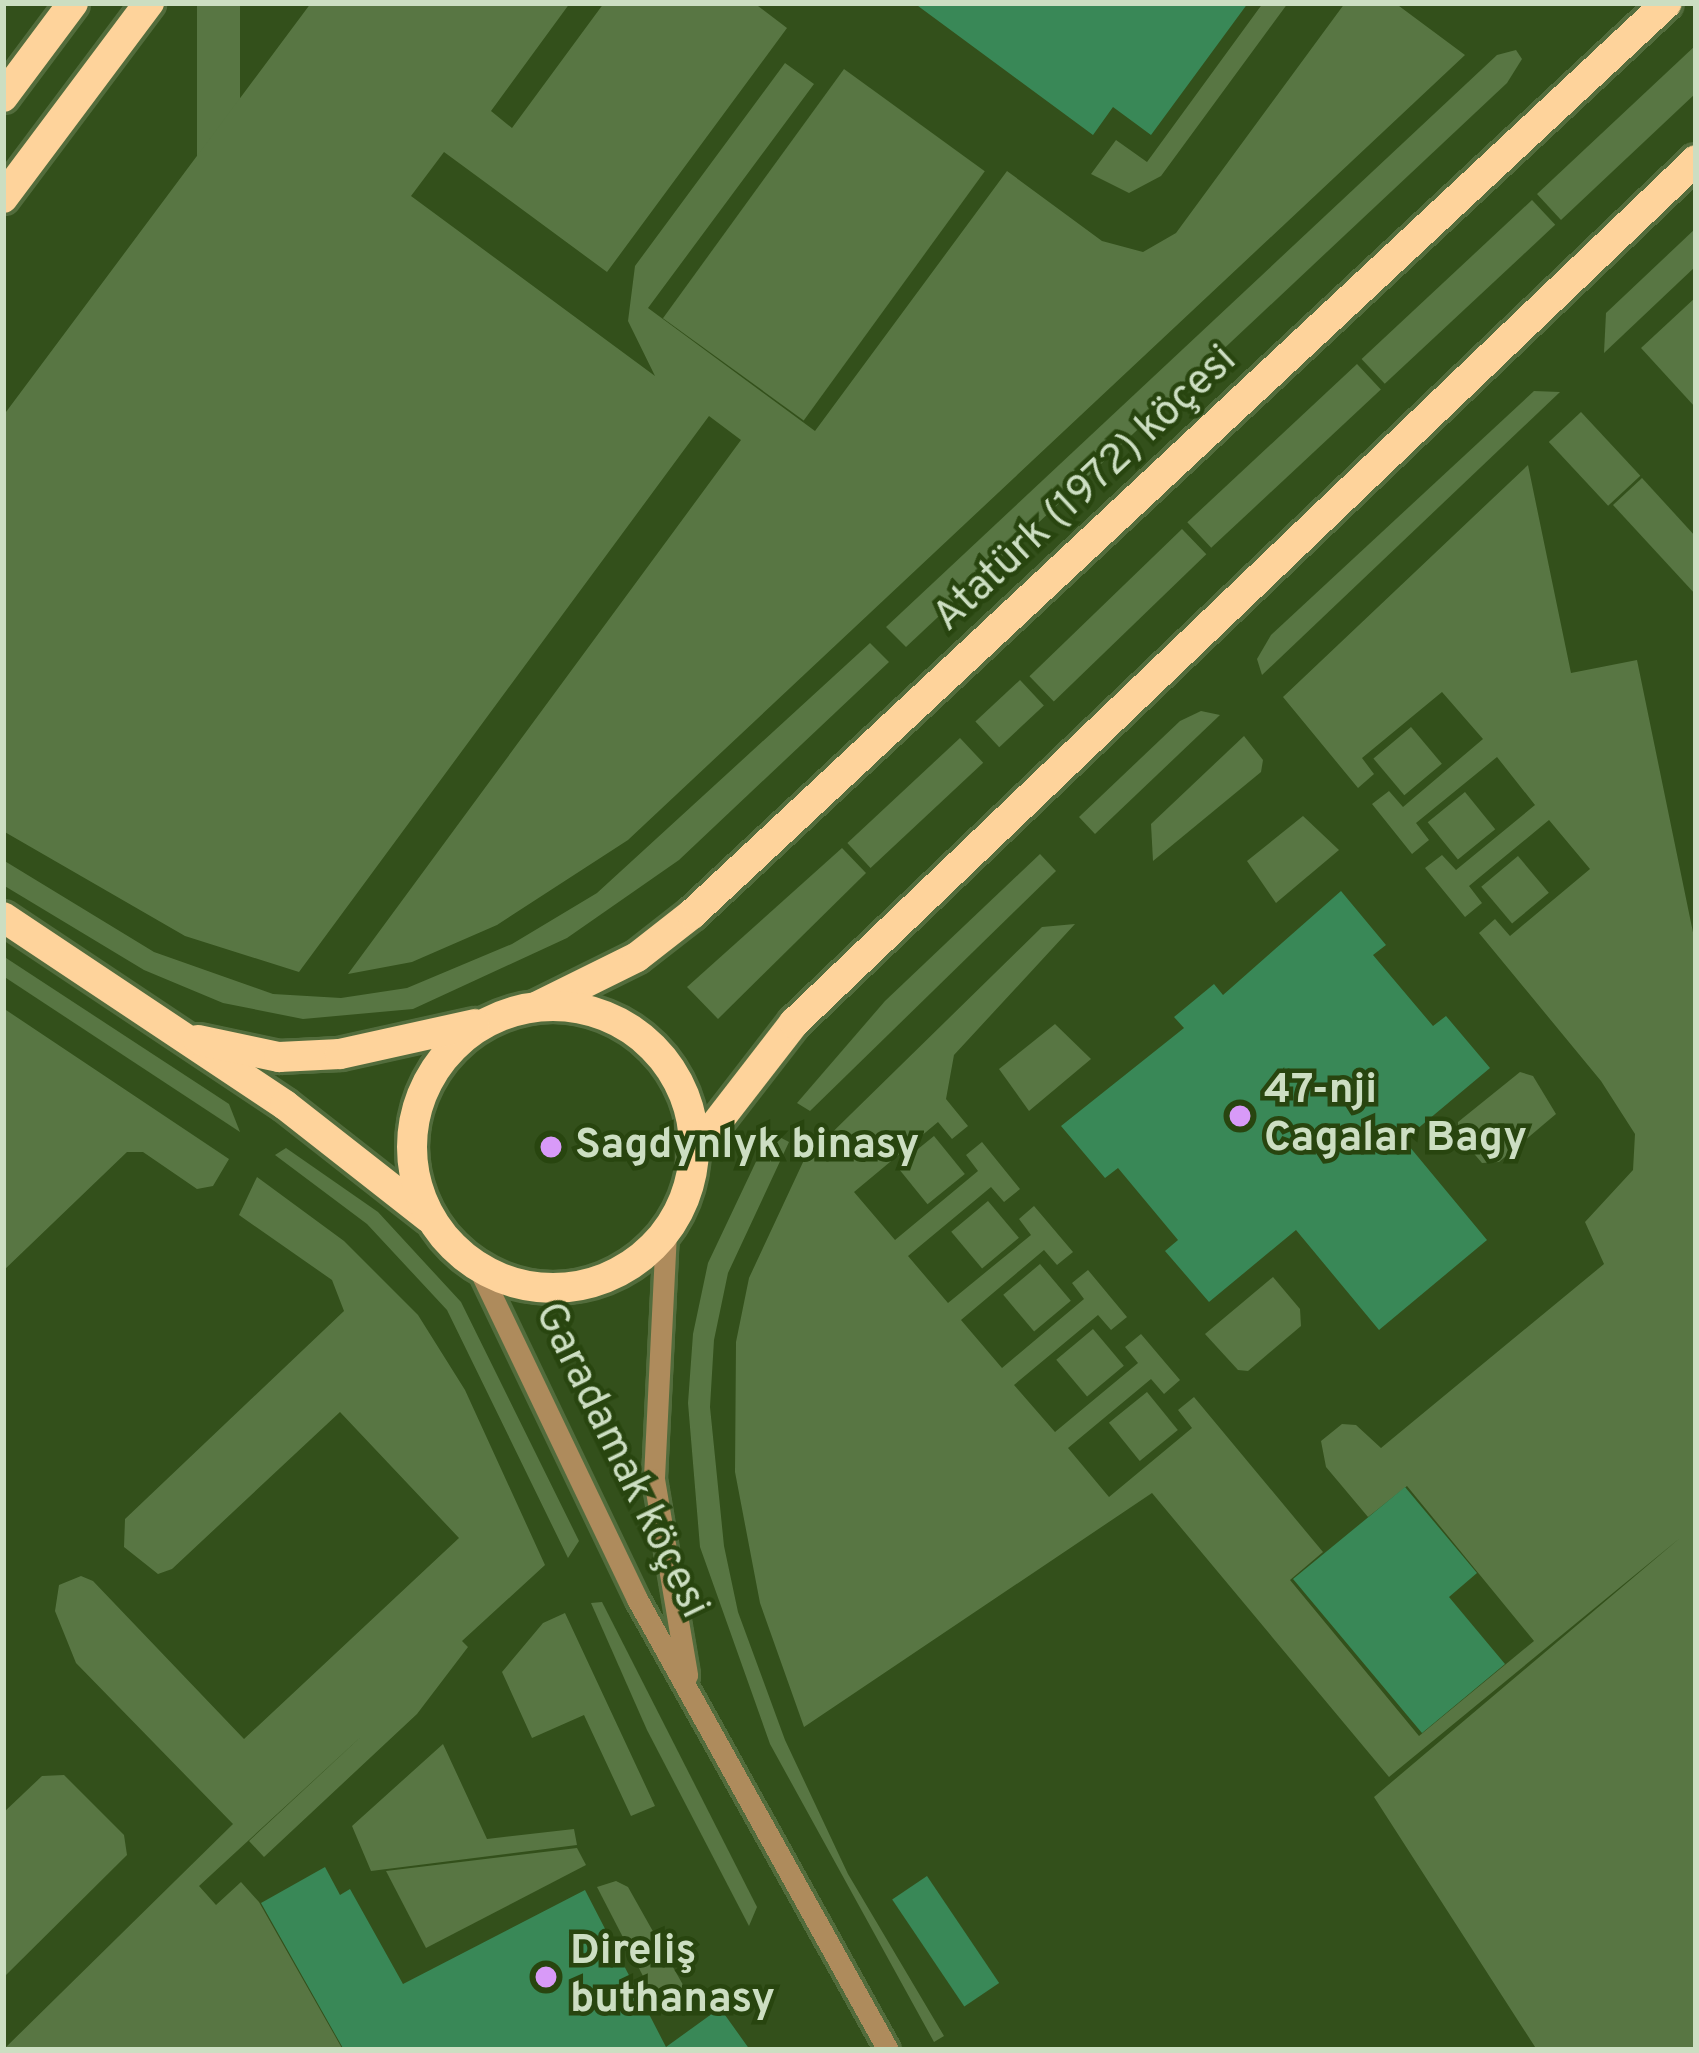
<!DOCTYPE html>
<meta charset="utf-8">
<style>
body{margin:0}
#map{position:relative;width:1699px;height:2053px;overflow:hidden;background:#33501b;font-family:Overpass,sans-serif}
div>[style]{position:absolute}
[style*='--x']{left:calc(var(--x)*1px);top:calc(var(--y)*1px);width:calc(var(--w)*1px);rotate:calc(var(--a)*1deg)}
.green>*{inset:0;background:#587643;transform-origin:0 0}
.building>*{inset:0;background:#398857;transform-origin:0 0}
.roads{filter:drop-shadow(3px 0 #526c3c) drop-shadow(-3px 0 #526c3c) drop-shadow(0 3px #526c3c) drop-shadow(0 -3px #526c3c)}
.minor>*{height:21px;margin:-10.5px;padding:0 10.5px;transform-origin:10.5px;border-radius:10.5px;background:#ae8b5c}
.major>*{height:30px;margin:-15px;padding:0 15px;transform-origin:15px;border-radius:15px;background:#fed39b}
.major>.ring{margin:-15px;padding:0;box-sizing:content-box;background:none;border:30px solid #fed39b;border-radius:50%}
.dots>*{width:33px;height:33px;translate:-50% -50%;box-sizing:border-box;border:6px solid #28450f;border-radius:50%}
span{translate:-50% -50%;white-space:nowrap;text-align:center;line-height:1.15;-webkit-text-stroke:9px #28450f;paint-order:stroke}
.street-label{font-size:42px;color:#ccdec2}
.poi-label{font-size:42px;color:#ccdec2;font-weight:700}
.left{translate:0 -50%;text-align:left}
.frame{position:absolute;inset:0;border:6px solid #ccdec2;pointer-events:none}
</style>
<div id="map">
<div class="green">
<i style="left:197px;top:3px;width:43px;height:326px"></i>
<i style="clip-path:polygon(311px 3px,570px 3px,491px 111px,512px 128px,604px 3px,754px 3px,787px 28px,607px 272px,444px 152px,411px 196px,655px 376px,628px 321px,635px 266px,785px 63px,814px 84px,648px 308px,815px 431px,1007px 171px,1102px 241px,1143px 252px,1176px 233px,1345px 3px,1395px 3px,1465px 55px,628px 840px,497px 925px,412px 962px,348px 974px,741px 440px,709px 416px,299px 972px,185px 936px,3px 831px,3px 416px)"></i>
<i style="clip-path:polygon(1263px 3px,1288px 3px,1161px 176px,1129px 193px,1091px 174px,1116px 140px,1147px 162px)"></i>
<i style="clip-path:polygon(1696px 45px,1696px 93px,1561px 220px,1537px 194px)"></i>
<i style="clip-path:polygon(1516px 50px,1522px 59px,1507px 83px,906px 647px,886px 627px,1497px 55px)"></i>
<i style="left:844px;top:69px;width:174px;height:308px;rotate:36deg"></i>
<i style="left:1532px;top:200px;width:34px;height:233px;rotate:47deg"></i>
<i style="clip-path:polygon(1696px 228px,1696px 266px,1604px 353px,1606px 313px)"></i>
<i style="clip-path:polygon(1696px 297px,1696px 407px,1695px 407px,1641px 348px)"></i>
<i style="left:1357px;top:364px;width:35px;height:232px;rotate:47deg"></i>
<i style="clip-path:polygon(1534px 391px,1560px 392px,1262px 675px,1257px 659px,1271px 635px)"></i>
<i style="left:1581px;top:412px;width:87px;height:44px;rotate:47deg"></i>
<i style="clip-path:polygon(1528px 465px,1571px 673px,1637px 660px,1696px 947px,1696px 2050px,1537px 2050px,1374px 1797px,1680px 1538px,1389px 1777px,1152px 1493px,804px 1727px,760px 1603px,735px 1472px,736px 1342px,749px 1278px,804px 1160px,1042px 927px,1075px 924px,954px 1055px,946px 1099px,968px 1126px,952px 1139px,938px 1122px,854px 1192px,895px 1240px,978px 1171px,966px 1155px,982px 1142px,1020px 1189px,1004px 1202px,991px 1187px,908px 1256px,948px 1303px,1031px 1235px,1019px 1219px,1034px 1206px,1073px 1252px,1057px 1265px,1044px 1250px,961px 1320px,1002px 1368px,1084px 1299px,1072px 1283px,1088px 1270px,1127px 1317px,1111px 1330px,1098px 1315px,1014px 1385px,1055px 1432px,1138px 1363px,1125px 1347px,1141px 1334px,1180px 1380px,1164px 1394px,1151px 1379px,1068px 1448px,1109px 1497px,1192px 1428px,1178px 1410px,1194px 1397px,1323px 1552px,1290px 1580px,1419px 1736px,1534px 1641px,1407px 1486px,1368px 1517px,1326px 1467px,1321px 1441px,1342px 1424px,1356px 1425px,1381px 1448px,1604px 1264px,1585px 1222px,1633px 1170px,1635px 1134px,1601px 1081px,1479px 933px,1495px 919px,1510px 936px,1590px 869px,1549px 820px,1469px 886px,1482px 903px,1465px 917px,1425px 868px,1442px 855px,1456px 870px,1535px 805px,1497px 757px,1416px 823px,1429px 840px,1412px 854px,1372px 804px,1389px 791px,1403px 807px,1483px 739px,1442px 692px,1362px 758px,1374px 774px,1358px 788px,1283px 697px)"></i>
<i style="clip-path:polygon(1642px 478px,1696px 537px,1696px 595px,1613px 505px)"></i>
<i style="left:1182px;top:529px;width:35px;height:212px;rotate:46deg"></i>
<i style="clip-path:polygon(870px 643px,889px 662px,679px 860px,567px 938px,413px 1009px,303px 1019px,223px 1003px,144px 970px,3px 885px,3px 860px,154px 952px,273px 994px,341px 998px,407px 988px,512px 944px,597px 893px)"></i>
<i style="left:1020px;top:680px;width:35px;height:61px;rotate:47deg"></i>
<i style="clip-path:polygon(1201px 711px,1220px 715px,1095px 834px,1079px 817px,1180px 721px)"></i>
<i style="left:1411px;top:727px;width:48px;height:49px;rotate:50deg"></i>
<i style="clip-path:polygon(1244px 736px,1263px 760px,1261px 772px,1153px 861px,1151px 824px)"></i>
<i style="left:960px;top:738px;width:34px;height:154px;rotate:47deg"></i>
<i style="left:1465px;top:792px;width:48px;height:48px;rotate:51deg"></i>
<i style="clip-path:polygon(1303px 816px,1339px 850px,1276px 903px,1247px 861px)"></i>
<i style="clip-path:polygon(842px 848px,866px 873px,718px 1019px,687px 987px)"></i>
<i style="clip-path:polygon(1040px 854px,1056px 871px,810px 1111px,797px 1103px,885px 1001px)"></i>
<i style="left:1518px;top:856px;width:48px;height:48px;rotate:50deg"></i>
<i style="clip-path:polygon(3px 956px,229px 1104px,240px 1132px,3px 976px)"></i>
<i style="clip-path:polygon(3px 1008px,229px 1159px,213px 1186px,197px 1189px,143px 1152px,127px 1152px,3px 1271px)"></i>
<i style="clip-path:polygon(1055px 1024px,1091px 1059px,1029px 1111px,999px 1069px)"></i>
<i style="clip-path:polygon(1520px 1072px,1533px 1076px,1556px 1114px,1499px 1162px,1482px 1163px,1458px 1135px,1458px 1122px)"></i>
<i style="clip-path:polygon(770px 1132px,789px 1142px,728px 1273px,714px 1340px,710px 1407px,724px 1546px,738px 1612px,785px 1740px,848px 1874px,944px 2036px,934px 2042px,770px 1744px,700px 1547px,688px 1403px,693px 1334px,708px 1263px)"></i>
<i style="left:934px;top:1136px;width:49px;height:48px;rotate:51deg"></i>
<i style="clip-path:polygon(286px 1148px,378px 1212px,461px 1302px,579px 1541px,568px 1558px,447px 1310px,367px 1224px,275px 1155px)"></i>
<i style="clip-path:polygon(257px 1177px,344px 1241px,418px 1315px,465px 1390px,545px 1565px,462px 1641px,468px 1647px,417px 1714px,264px 1857px,249px 1841px,365px 1733px,199px 1886px,216px 1905px,241px 1882px,259px 1902px,343px 2050px,3px 2050px,233px 1824px,76px 1663px,55px 1611px,59px 1585px,81px 1576px,93px 1581px,244px 1739px,459px 1538px,340px 1412px,172px 1569px,158px 1574px,124px 1547px,125px 1519px,344px 1311px,332px 1280px,239px 1215px)"></i>
<i style="left:988px;top:1201px;width:48px;height:48px;rotate:50deg"></i>
<i style="left:1040px;top:1264px;width:48px;height:48px;rotate:50deg"></i>
<i style="clip-path:polygon(1273px 1277px,1300px 1309px,1301px 1326px,1248px 1371px,1238px 1370px,1205px 1334px)"></i>
<i style="left:1093px;top:1329px;width:48px;height:48px;rotate:50deg"></i>
<i style="left:1147px;top:1392px;width:49px;height:49px;rotate:51deg"></i>
<i style="clip-path:polygon(602px 1602px,757px 1907px,749px 1926px,647px 1730px,591px 1603px)"></i>
<i style="clip-path:polygon(565px 1613px,655px 1806px,631px 1816px,584px 1715px,532px 1738px,502px 1672px,543px 1623px)"></i>
<i style="clip-path:polygon(443px 1744px,487px 1839px,574px 1829px,577px 1845px,371px 1871px,352px 1826px)"></i>
<i style="clip-path:polygon(64px 1775px,124px 1835px,127px 1855px,3px 1978px,3px 1813px,42px 1776px)"></i>
<i style="clip-path:polygon(577px 1848px,586px 1865px,426px 1948px,386px 1871px)"></i>
<i style="clip-path:polygon(616px 1881px,628px 1887px,687px 1992px,659px 2007px,597px 1887px)"></i>
</div>
<div class="building">
<i style="clip-path:polygon(914px 3px,1248px 3px,1151px 135px,1113px 107px,1093px 135px)"></i>
<i style="clip-path:polygon(1341px 891px,1386px 945px,1373px 955px,1433px 1026px,1446px 1016px,1490px 1068px,1404px 1140px,1487px 1240px,1379px 1330px,1296px 1230px,1209px 1302px,1165px 1251px,1178px 1240px,1118px 1168px,1105px 1178px,1061px 1126px,1184px 1028px,1174px 1017px,1214px 984px,1223px 995px)"></i>
<i style="clip-path:polygon(1405px 1487px,1477px 1573px,1449px 1597px,1505px 1664px,1422px 1733px,1293px 1579px)"></i>
<i style="clip-path:polygon(325px 1867px,340px 1895px,350px 1889px,403px 1984px,585px 1890px,666px 2047px,720px 2008px,750px 2050px,344px 2050px,261px 1903px)"></i>
<i style="left:927px;top:1876px;width:129px;height:42px;rotate:56deg"></i>
</div>
<div class="roads">
<div class="minor">
<i style="--x:666;--y:1232;--w:247;--a:92.8"></i>
<i style="--x:654;--y:1479;--w:199;--a:80.4"></i>
<i style="--x:477;--y:1265;--w:370;--a:64.4"></i>
<i style="--x:637;--y:1599;--w:516;--a:60.9"></i>
</div>
<div class="major">
<i style="--x:3;--y:97;--w:117;--a:-53.3"></i>
<i style="--x:3;--y:198;--w:244;--a:-53.2"></i>
<i style="--x:3;--y:917;--w:339;--a:33.7"></i>
<i style="--x:285;--y:1105;--w:183;--a:38.1"></i>
<i style="--x:538;--y:1006;--w:110;--a:-26.3"></i>
<i style="--x:637;--y:957;--w:70;--a:-38"></i>
<i style="--x:692;--y:914;--w:1334;--a:-43.06"></i>
<i class="ring" style="left:412px;top:1006px;width:252px;height:252px"></i>
<i style="--x:198;--y:1040;--w:83;--a:11.9"></i>
<i style="--x:279;--y:1057;--w:61;--a:-2.8"></i>
<i style="--x:340;--y:1054;--w:138;--a:-12.5"></i>
<i style="--x:695;--y:1151;--w:162;--a:-52.3"></i>
<i style="--x:794;--y:1023;--w:1248;--a:-43.73"></i>
</div>
</div>
<div class="dots">
<i style="left:1240px;top:1116px;background:#d89af8"></i>
<i style="left:551px;top:1147px;background:#d89af8"></i>
<i style="left:546px;top:1977px;background:#d89af8"></i>
</div>
<div class="street-label">
<span style="left:1086px;top:490px;rotate:-43deg">Atatürk (1972) köçesi</span>
<span style="left:620px;top:1461px;rotate:64deg">Garadamak köçesi</span>
</div>
<div class="poi-label">
<span class="left" style="left:1264px;top:1116px">47-nji<br>Cagalar Bagy</span>
<span class="left" style="left:575px;top:1147px">Sagdynlyk binasy</span>
<span class="left" style="left:570px;top:1977px">Direliş<br>buthanasy</span>
</div>
<div class="frame"></div>
</div>
